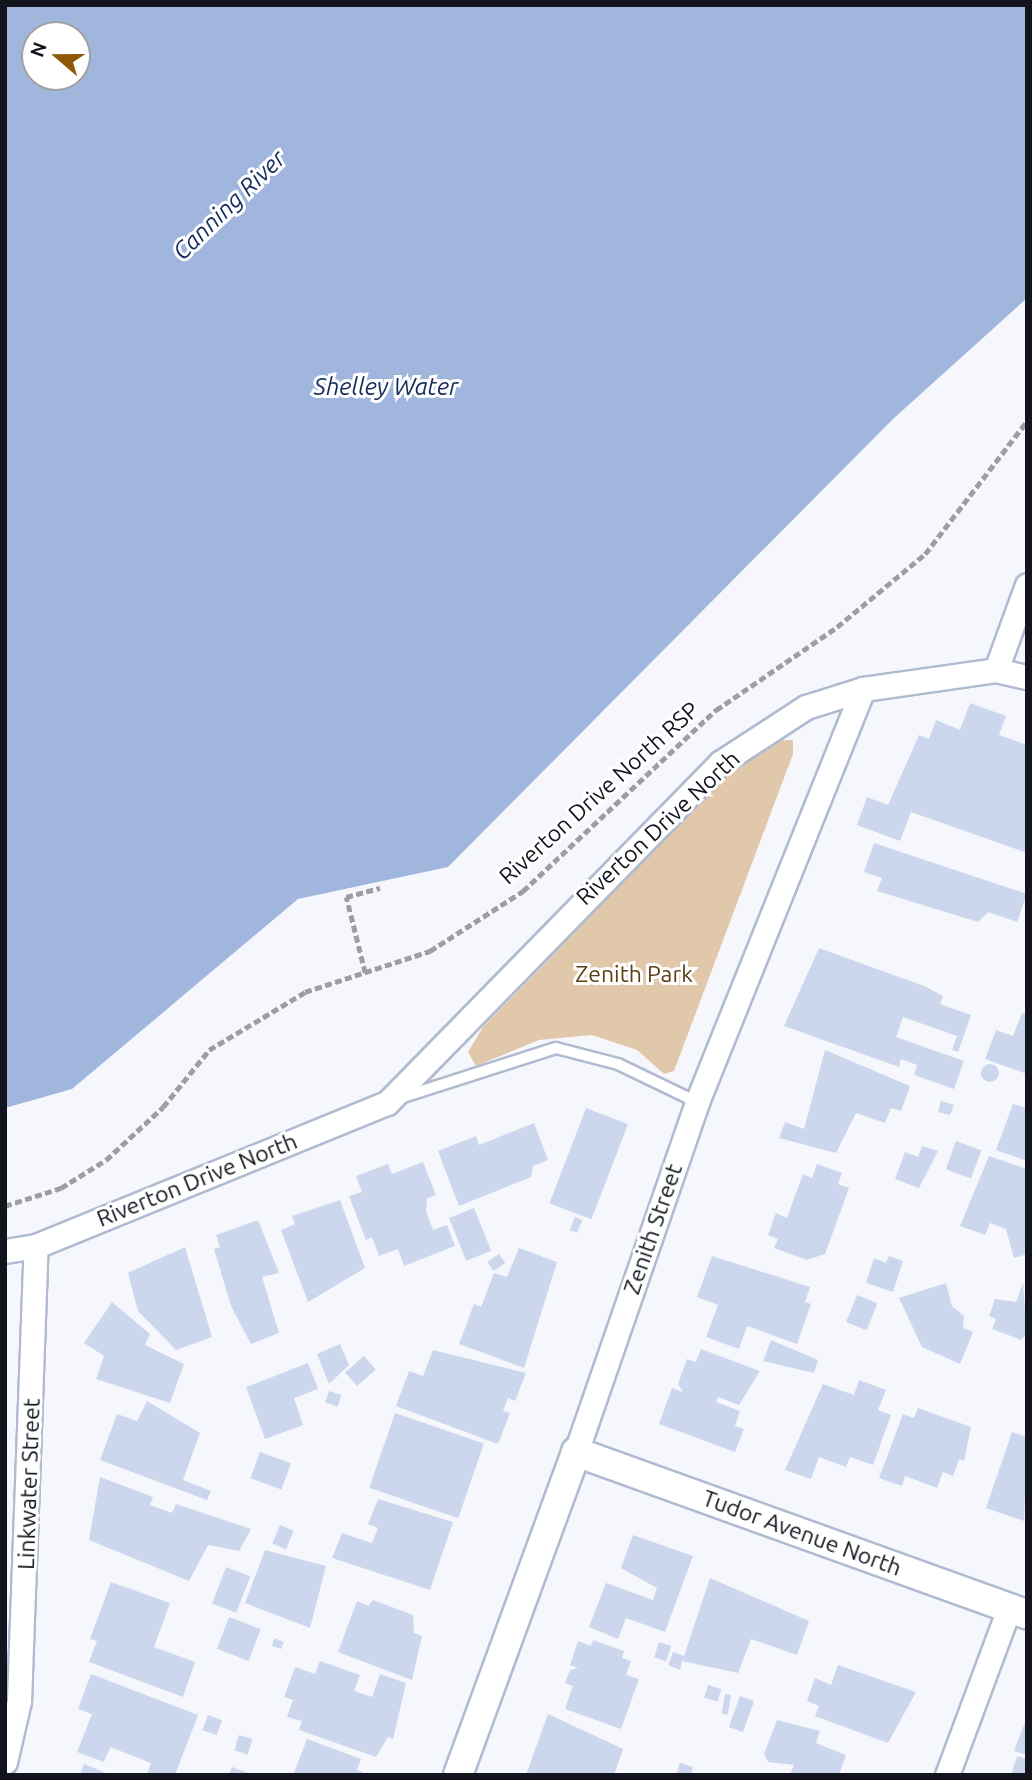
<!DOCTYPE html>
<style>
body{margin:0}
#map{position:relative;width:1032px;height:1780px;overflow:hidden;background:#f5f7fc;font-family:Ubuntu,sans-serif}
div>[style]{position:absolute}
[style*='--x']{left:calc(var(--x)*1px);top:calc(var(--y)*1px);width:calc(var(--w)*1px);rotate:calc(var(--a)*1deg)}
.green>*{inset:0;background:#e2c8ab}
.water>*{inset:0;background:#a1b6dd}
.building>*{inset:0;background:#ccd7ed;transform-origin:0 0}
.round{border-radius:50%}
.path>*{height:4.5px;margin-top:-2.25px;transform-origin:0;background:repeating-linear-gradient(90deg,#9c9ea4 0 7px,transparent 0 10.5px)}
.roads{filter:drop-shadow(2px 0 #b0bbd0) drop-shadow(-2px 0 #b0bbd0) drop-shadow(0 2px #b0bbd0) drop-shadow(0 -2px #b0bbd0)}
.service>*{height:10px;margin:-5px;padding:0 5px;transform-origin:5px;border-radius:5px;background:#fff}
.minor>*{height:23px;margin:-11.5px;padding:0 11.5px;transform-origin:11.5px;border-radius:11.5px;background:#fff}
.tertiary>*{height:28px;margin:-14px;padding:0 14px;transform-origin:14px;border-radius:14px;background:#fff}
span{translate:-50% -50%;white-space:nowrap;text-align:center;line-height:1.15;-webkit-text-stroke:6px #fff;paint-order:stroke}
.street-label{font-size:23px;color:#12151d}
.park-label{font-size:23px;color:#5e3e13}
.water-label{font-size:24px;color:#152c5c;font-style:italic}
.frame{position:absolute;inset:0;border:7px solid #12151d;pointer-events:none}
.north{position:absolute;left:21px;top:21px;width:70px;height:70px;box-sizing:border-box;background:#fff;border:2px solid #a0a1a5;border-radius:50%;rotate:290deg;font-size:19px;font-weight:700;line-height:28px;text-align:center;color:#12151d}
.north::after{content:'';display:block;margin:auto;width:24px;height:32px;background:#8d5907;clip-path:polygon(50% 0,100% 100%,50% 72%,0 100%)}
</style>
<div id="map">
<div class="green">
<i style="clip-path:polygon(780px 740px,793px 740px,793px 754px,674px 1071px,664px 1074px,637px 1050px,592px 1035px,539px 1040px,476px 1066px,468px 1052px,483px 1027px,724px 779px)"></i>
</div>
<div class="water">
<i style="clip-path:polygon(evenodd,5px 5px,1027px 5px,1027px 298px,893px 419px,448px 867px,298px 899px,72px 1089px,5px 1108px,5px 5px,35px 35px,77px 35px,77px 77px,35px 77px,35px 35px)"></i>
</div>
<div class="building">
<i style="clip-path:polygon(970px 703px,1006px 716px,999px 735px,1027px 745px,1027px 853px,911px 812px,900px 841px,857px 825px,867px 797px,888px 805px,919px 735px,929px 739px,936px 720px,960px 730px)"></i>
<i style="clip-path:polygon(874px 843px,1027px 894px,1017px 922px,988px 912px,978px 922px,877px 891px,882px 878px,864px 872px)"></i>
<i style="clip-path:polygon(819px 948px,924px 986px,943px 996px,940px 1004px,971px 1015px,958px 1052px,952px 1050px,957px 1036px,903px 1017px,896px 1037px,964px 1061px,954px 1089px,914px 1075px,917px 1065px,901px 1059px,899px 1067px,784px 1026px)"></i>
<i style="clip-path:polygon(1022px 1013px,1027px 1015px,1027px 1074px,985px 1059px,996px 1030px,1013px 1036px)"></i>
<i style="clip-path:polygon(825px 1050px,910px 1086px,901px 1111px,891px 1108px,885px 1123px,856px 1113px,836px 1153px,779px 1138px,785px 1122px,804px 1129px)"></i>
<i class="round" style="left:981px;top:1064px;width:18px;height:18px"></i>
<i style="clip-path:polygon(941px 1101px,954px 1105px,950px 1115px,938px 1112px)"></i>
<i style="clip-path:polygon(1013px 1104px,1027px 1108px,1027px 1161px,996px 1150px)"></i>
<i style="left:586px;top:1108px;width:45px;height:102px;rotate:21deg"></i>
<i style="clip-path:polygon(534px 1123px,548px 1160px,533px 1166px,531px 1177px,459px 1206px,438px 1151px,476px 1136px,479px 1145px)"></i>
<i style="left:956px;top:1141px;width:27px;height:30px;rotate:20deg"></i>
<i style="clip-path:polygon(922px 1146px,938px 1151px,919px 1188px,895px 1179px,905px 1152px,918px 1157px)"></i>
<i style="clip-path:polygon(989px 1156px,1027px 1169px,1027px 1254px,1014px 1258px,1006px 1229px,990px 1223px,985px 1235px,960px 1226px)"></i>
<i style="clip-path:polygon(423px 1162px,436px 1195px,427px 1198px,426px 1211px,433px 1230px,447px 1225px,455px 1246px,404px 1266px,398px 1249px,379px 1256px,372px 1237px,366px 1240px,349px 1196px,362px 1192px,356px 1176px,388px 1164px,392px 1174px)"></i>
<i style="clip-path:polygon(817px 1164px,842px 1173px,838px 1184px,849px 1188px,825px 1254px,807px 1260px,774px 1248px,778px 1239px,768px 1235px,776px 1213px,787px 1218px,803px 1174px,812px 1178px)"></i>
<i style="clip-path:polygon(340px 1200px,365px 1268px,308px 1302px,281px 1230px,295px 1224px,292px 1216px)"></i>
<i style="left:474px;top:1208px;width:46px;height:27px;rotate:68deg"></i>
<i style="left:575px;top:1217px;width:8px;height:14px;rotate:23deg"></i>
<i style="clip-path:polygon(258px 1220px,279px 1273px,262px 1277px,279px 1333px,251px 1344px,231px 1306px,214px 1249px,220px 1247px,216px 1235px)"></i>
<i style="clip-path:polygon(185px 1247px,212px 1337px,176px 1350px,138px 1311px,128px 1273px)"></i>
<i style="clip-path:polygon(519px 1248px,557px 1262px,524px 1368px,459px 1344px,474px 1304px,481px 1307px,494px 1273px,507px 1277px)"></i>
<i style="left:499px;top:1254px;width:11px;height:14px;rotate:56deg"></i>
<i style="clip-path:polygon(712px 1256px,810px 1287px,805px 1302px,811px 1304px,797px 1344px,747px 1326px,739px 1349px,706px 1337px,718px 1305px,697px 1297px)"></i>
<i style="clip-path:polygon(889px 1256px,903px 1261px,893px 1292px,866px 1283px,874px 1258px,886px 1263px)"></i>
<i style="clip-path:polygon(946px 1283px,952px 1306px,964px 1316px,963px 1328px,973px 1332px,960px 1364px,922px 1347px,899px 1298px)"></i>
<i style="clip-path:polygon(1023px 1283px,1027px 1333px,1021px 1340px,992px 1329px,996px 1319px,989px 1316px,995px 1299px,1016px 1302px)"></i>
<i style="left:857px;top:1295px;width:22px;height:29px;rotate:22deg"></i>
<i style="clip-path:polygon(112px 1302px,150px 1334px,145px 1345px,184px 1364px,170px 1403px,96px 1379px,104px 1356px,84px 1343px)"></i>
<i style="clip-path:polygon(771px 1340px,818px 1360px,814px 1373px,763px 1361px)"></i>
<i style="clip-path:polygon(340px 1344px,349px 1365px,329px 1384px,317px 1354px)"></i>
<i style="clip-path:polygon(701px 1349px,760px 1371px,739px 1405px,718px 1397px,716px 1402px,740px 1411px,735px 1426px,744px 1429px,735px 1452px,659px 1424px,672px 1388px,683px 1392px,678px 1384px,687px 1359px,696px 1362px)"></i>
<i style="clip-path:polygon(433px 1350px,526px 1373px,515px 1401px,508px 1398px,503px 1411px,510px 1413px,498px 1444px,396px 1406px,409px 1371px,423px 1376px)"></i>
<i style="left:364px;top:1356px;width:18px;height:25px;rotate:49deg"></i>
<i style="clip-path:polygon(308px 1363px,318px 1389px,294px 1398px,303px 1425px,265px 1439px,246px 1387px)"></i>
<i style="clip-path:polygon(859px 1380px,886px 1390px,878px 1410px,891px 1415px,873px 1465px,850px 1457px,846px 1467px,819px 1457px,811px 1479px,785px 1470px,823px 1384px,854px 1395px)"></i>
<i style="left:329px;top:1391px;width:13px;height:12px;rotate:18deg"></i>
<i style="clip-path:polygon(147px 1401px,200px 1433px,183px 1480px,211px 1491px,207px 1500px,100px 1460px,117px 1414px,137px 1421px)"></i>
<i style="clip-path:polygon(918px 1408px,971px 1427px,964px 1461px,959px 1459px,953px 1476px,943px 1472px,937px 1488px,905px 1476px,902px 1486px,879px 1478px,903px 1414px,914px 1418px)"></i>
<i style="left:395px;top:1413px;width:94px;height:79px;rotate:19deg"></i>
<i style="clip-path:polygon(1012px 1432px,1027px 1437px,1024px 1521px,986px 1508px)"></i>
<i style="left:260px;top:1452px;width:33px;height:28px;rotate:20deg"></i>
<i style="clip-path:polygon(100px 1477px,153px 1497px,150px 1505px,172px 1513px,176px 1504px,251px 1529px,239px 1551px,208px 1545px,189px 1581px,89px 1540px)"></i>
<i style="clip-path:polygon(378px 1499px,453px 1522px,430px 1590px,332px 1558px,342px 1533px,372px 1543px,378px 1528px,368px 1524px)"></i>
<i style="left:280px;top:1525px;width:15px;height:20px;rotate:23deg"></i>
<i style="clip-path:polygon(633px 1535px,693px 1556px,665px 1632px,626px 1618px,618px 1639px,589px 1627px,606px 1583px,653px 1600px,657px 1588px,621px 1568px)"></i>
<i style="clip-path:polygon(265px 1550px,326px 1566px,310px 1628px,245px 1603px)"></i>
<i style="left:226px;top:1567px;width:26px;height:39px;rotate:21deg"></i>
<i style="clip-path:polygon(710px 1578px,809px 1621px,797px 1655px,751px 1639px,738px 1673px,682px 1661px,680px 1670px,668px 1665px,673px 1652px,684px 1656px)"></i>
<i style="clip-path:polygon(111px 1582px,170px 1603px,154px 1647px,195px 1662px,183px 1697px,89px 1662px,97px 1641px,90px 1639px)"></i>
<i style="clip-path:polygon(373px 1600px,413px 1615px,414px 1633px,422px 1636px,412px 1680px,338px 1652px,357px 1601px,368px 1606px)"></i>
<i style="left:229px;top:1617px;width:34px;height:34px;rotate:21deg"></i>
<i style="clip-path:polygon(274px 1638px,284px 1642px,281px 1649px,272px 1646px)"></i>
<i style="clip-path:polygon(593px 1640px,624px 1651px,622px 1658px,631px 1661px,626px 1675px,639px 1679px,621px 1729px,565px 1709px,573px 1686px,565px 1683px,570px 1670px,578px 1668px,570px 1665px,578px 1641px,591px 1646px)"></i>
<i style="left:659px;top:1642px;width:13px;height:16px;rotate:18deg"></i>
<i style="clip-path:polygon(320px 1661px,360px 1675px,354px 1691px,372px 1697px,380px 1674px,406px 1683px,393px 1739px,388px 1737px,376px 1757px,299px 1730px,302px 1721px,287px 1717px,293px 1700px,284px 1697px,295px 1667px,315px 1674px)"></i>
<i style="clip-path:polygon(838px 1665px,916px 1692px,888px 1743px,815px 1716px,819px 1706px,807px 1701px,815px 1678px,831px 1685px)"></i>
<i style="clip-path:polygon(91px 1674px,198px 1715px,175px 1775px,147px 1774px,151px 1763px,110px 1747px,104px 1762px,77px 1752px,92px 1714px,78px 1709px)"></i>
<i style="left:708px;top:1685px;width:14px;height:13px;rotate:17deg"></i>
<i style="left:725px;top:1694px;width:6px;height:20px;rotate:9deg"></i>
<i style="left:740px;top:1696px;width:15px;height:33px;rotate:20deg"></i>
<i style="clip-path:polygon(548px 1714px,623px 1749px,614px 1775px,526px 1775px)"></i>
<i style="left:208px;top:1715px;width:15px;height:16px;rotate:20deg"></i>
<i style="clip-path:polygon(1027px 1717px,1027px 1755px,1014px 1751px)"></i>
<i style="clip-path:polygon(777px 1720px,820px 1731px,816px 1743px,846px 1755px,839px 1775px,790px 1775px,794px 1765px,768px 1762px,764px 1754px)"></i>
<i style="left:239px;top:1735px;width:14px;height:16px;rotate:17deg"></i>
<i style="clip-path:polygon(307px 1739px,361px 1759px,357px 1770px,369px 1775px,293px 1775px)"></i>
<i style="clip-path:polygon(1017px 1756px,1027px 1759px,1027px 1775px,1011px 1775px)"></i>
<i style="clip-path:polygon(680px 1763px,693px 1767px,691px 1775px,676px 1775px)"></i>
<i style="clip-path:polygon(84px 1764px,111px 1775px,80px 1775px)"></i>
<i style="clip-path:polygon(232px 1767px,248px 1773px,247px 1775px,229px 1775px)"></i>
</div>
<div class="path">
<i style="--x:365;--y:973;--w:78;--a:-104"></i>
<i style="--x:346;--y:897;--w:35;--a:-15"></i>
<i style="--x:5;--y:1206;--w:59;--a:-17.8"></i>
<i style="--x:61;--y:1188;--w:53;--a:-31.9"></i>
<i style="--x:106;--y:1160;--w:78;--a:-42.9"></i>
<i style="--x:163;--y:1107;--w:73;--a:-51.1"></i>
<i style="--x:209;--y:1050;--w:112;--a:-31.1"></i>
<i style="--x:305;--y:992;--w:132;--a:-18.2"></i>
<i style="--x:430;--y:951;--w:111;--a:-32.8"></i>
<i style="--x:523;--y:891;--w:265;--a:-43.2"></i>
<i style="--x:716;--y:710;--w:147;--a:-34.4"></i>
<i style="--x:837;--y:627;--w:114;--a:-39.7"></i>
<i style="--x:925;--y:554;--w:168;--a:-52.5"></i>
</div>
<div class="roads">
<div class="service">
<i style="--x:400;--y:1098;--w:164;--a:-17.8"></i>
<i style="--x:556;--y:1048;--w:64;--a:14.5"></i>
<i style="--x:618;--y:1064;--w:88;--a:25.7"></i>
</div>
<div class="minor">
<i style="--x:996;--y:670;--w:90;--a:-70"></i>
<i style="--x:5;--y:1251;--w:31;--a:-9"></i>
<i style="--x:36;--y:1246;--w:379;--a:-22.2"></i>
<i style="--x:387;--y:1103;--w:476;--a:-45.6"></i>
<i style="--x:720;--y:763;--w:103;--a:-33.1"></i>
<i style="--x:806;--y:707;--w:60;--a:-17.5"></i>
<i style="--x:863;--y:689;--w:134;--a:-8.1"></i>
<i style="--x:996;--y:670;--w:32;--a:13"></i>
<i style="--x:576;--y:1452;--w:370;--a:-70.9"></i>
<i style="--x:697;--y:1102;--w:445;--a:-68.1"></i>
<i style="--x:5;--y:1762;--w:63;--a:-77.1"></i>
<i style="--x:19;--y:1701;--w:455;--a:-87.9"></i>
<i style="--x:947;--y:1775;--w:178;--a:-69.6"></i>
</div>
<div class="tertiary">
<i style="--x:458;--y:1775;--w:344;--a:-69.9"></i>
<i style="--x:576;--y:1452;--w:479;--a:19.8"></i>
</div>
</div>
<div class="street-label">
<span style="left:599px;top:793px;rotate:-42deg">Riverton Drive North RSP</span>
<span style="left:658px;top:828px;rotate:-43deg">Riverton Drive North</span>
<span style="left:197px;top:1180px;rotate:-22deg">Riverton Drive North</span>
<span style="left:653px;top:1229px;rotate:-71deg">Zenith Street</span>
<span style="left:29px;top:1484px;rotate:-88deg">Linkwater Street</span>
<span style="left:802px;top:1533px;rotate:20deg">Tudor Avenue North</span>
</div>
<div class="park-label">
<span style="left:634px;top:974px">Zenith Park</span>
</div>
<div class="water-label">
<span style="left:229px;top:205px;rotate:-44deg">Canning River</span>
<span style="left:386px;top:387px">Shelley Water</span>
</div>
<div class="frame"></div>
<div class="north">N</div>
</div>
